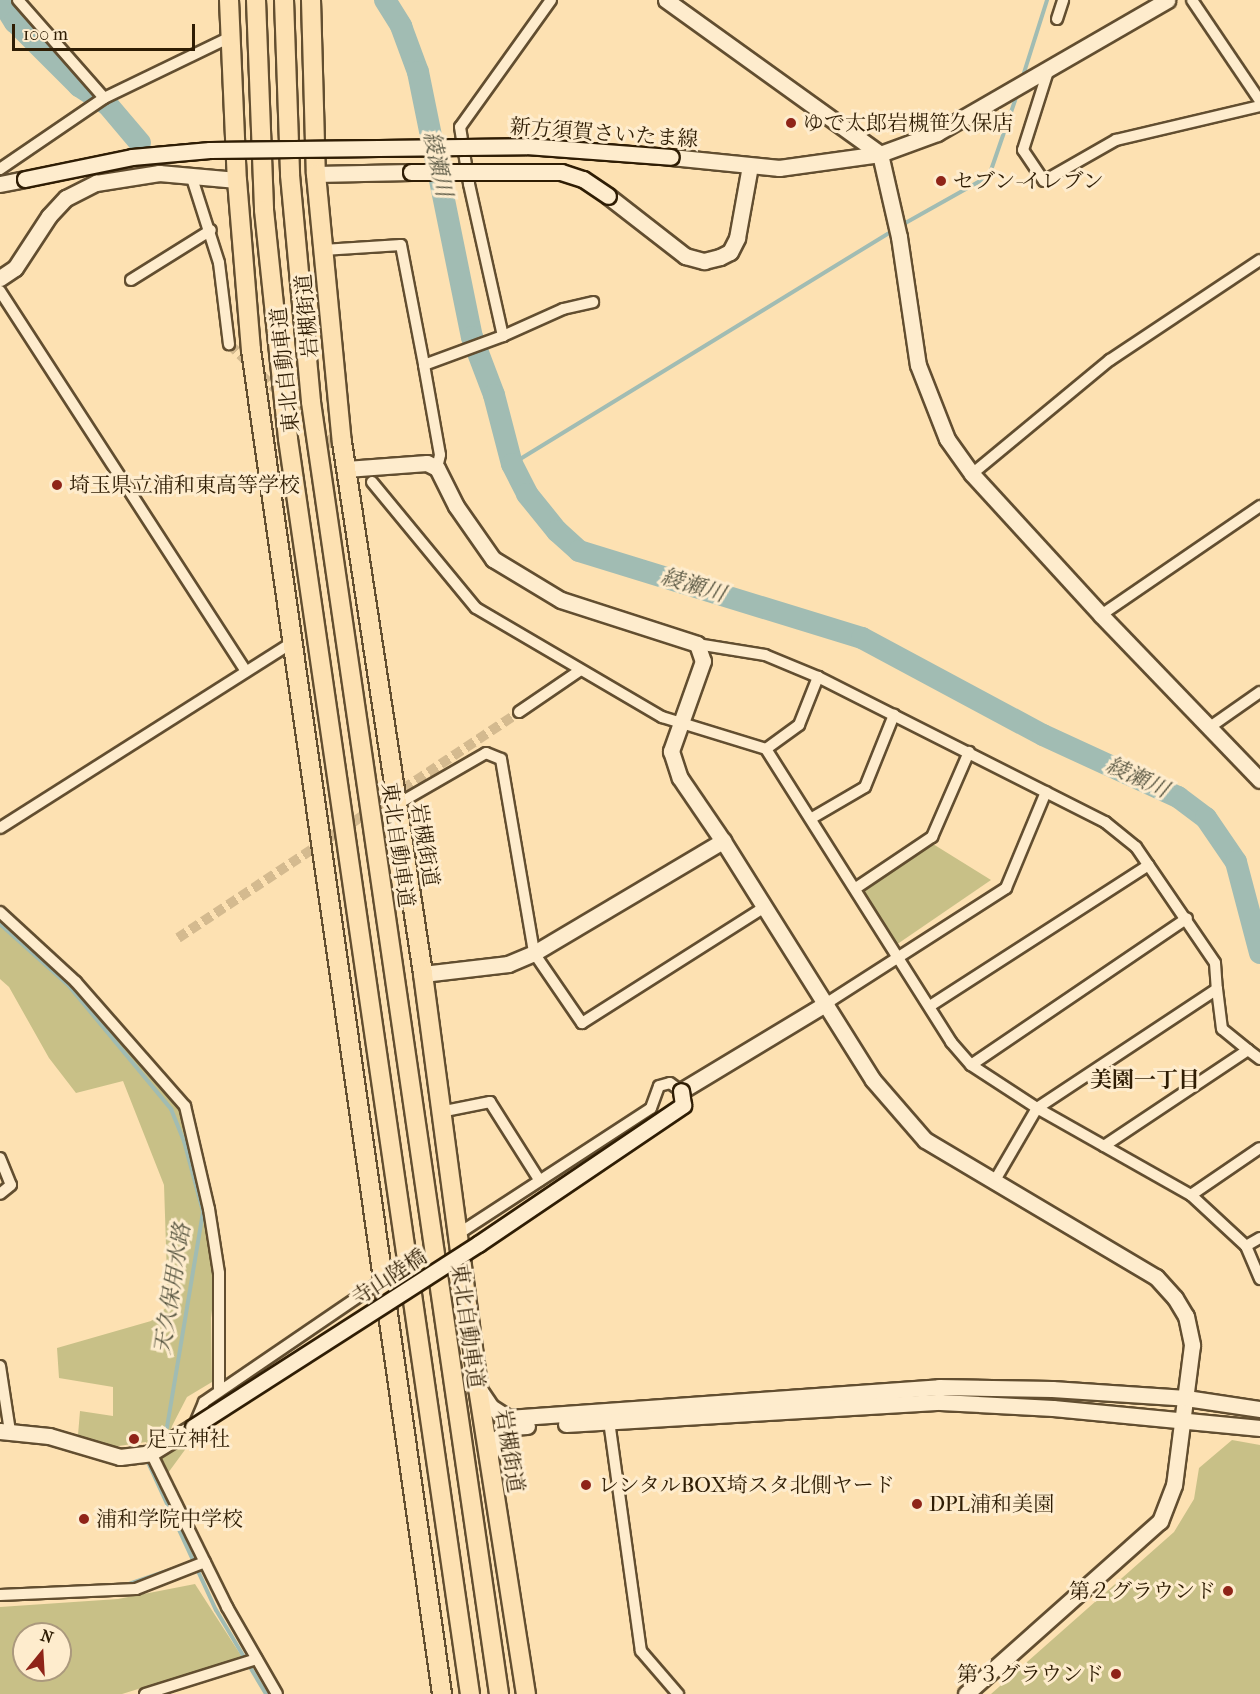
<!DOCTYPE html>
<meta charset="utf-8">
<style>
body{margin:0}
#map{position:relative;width:1260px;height:1694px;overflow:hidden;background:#fde1b2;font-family:"IM FELL French Canon","Noto Serif JP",serif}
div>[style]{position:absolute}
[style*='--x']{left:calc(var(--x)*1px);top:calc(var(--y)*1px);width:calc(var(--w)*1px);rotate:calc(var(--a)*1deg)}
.green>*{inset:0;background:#c8c087}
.stream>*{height:4px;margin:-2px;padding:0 2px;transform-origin:2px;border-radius:2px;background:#a1bcb3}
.river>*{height:22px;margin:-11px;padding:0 11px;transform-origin:11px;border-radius:11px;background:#a1bcb3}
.street-tunnel>*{height:10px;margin-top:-5px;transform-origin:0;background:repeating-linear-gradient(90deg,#d4ba8f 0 10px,transparent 0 15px)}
.roads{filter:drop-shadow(2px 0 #624e30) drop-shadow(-2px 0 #624e30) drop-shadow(0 2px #624e30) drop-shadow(0 -2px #624e30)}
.street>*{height:10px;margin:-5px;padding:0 5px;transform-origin:5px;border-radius:5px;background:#feeccd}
.secondary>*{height:15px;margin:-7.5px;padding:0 7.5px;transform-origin:7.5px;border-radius:7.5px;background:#feeccd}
.highway>*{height:18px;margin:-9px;padding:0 9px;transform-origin:9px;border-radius:9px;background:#fde1b2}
.bridges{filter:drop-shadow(2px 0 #2f1d04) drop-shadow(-2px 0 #2f1d04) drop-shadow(0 2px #2f1d04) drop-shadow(0 -2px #2f1d04)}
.secondary-bridge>*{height:15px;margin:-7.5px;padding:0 7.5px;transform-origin:7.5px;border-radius:7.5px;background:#feeccd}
.dots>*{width:16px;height:16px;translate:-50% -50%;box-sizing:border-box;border:3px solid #feeccd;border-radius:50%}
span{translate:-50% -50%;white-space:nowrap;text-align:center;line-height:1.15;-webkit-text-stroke:6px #feeccd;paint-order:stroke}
.poi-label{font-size:21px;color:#2f1d04}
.left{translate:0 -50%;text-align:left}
.right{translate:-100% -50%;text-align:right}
.street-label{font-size:21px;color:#2f1d04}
.water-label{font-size:22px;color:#575541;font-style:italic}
.neighbourhood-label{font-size:22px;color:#2f1d04;font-weight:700}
.north{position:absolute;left:12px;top:1622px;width:60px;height:60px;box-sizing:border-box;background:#feeccd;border:2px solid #ab997d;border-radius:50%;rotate:18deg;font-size:16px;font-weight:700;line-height:24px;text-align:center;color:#2f1d04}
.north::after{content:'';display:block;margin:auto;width:21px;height:27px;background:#8f2418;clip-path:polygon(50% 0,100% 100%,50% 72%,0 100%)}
.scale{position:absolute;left:12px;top:24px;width:183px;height:27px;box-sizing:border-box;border:3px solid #2f1d04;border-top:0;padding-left:8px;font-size:18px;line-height:21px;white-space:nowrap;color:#2f1d04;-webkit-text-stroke:4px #feeccd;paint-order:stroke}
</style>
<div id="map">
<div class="green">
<i style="clip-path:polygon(933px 844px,991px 880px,896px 945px,864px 890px)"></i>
<i style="clip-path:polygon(0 906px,116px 1020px,169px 1078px,215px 1217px,220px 1245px,211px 1318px,212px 1382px,187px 1397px,172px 1426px,170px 1433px,187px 1447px,168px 1473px,146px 1442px,105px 1448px,78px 1435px,80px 1411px,113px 1416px,113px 1387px,59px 1378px,57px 1348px,151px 1321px,168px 1306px,164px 1185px,123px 1081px,76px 1093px,49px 1058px,9px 987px,0 979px)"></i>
<i style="clip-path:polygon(1232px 1440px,1260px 1445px,1260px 1694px,991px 1694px,1174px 1532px,1194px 1499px,1199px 1468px)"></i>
<i style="clip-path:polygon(evenodd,195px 1584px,242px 1657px,122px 1694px,0 1694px,0 1607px,118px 1599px,195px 1584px,24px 1634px,60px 1634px,60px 1670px,24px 1670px,24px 1634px)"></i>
</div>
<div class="stream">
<i style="--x:1022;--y:79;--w:83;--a:-72.4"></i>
<i style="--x:900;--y:226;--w:102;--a:-29.3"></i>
<i style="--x:989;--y:176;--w:89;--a:-71"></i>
<i style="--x:512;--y:464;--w:448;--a:-31.5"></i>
<i style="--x:0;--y:924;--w:93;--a:41.9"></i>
<i style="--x:69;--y:986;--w:160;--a:50.3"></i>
<i style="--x:171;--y:1109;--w:35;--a:68"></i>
<i style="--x:184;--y:1141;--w:73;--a:75"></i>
<i style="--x:203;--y:1212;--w:218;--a:99.5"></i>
<i style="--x:167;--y:1427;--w:17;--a:126"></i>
<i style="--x:146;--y:1458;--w:167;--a:65.3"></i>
<i style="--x:216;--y:1610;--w:98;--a:59.2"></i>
<i style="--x:126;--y:1585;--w:61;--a:-19"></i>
</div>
<div class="river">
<i style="--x:1;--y:0;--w:26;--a:58"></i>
<i style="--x:15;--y:22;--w:91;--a:45"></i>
<i style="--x:79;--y:86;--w:33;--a:33"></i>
<i style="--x:107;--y:104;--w:51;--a:49.8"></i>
<i style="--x:385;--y:0;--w:31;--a:58"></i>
<i style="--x:401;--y:26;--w:49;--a:69.7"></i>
<i style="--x:418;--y:72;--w:270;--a:78.5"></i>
<i style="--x:472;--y:337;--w:62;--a:69.2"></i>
<i style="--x:494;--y:395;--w:71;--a:75.4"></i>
<i style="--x:512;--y:464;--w:34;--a:63"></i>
<i style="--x:527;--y:494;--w:48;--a:51"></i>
<i style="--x:557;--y:531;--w:30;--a:42"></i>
<i style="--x:579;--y:551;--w:296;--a:17.1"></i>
<i style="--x:862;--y:638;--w:205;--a:28.2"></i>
<i style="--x:1043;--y:735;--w:149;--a:24.7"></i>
<i style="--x:1178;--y:797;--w:35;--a:37"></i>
<i style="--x:1206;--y:818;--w:53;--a:55.7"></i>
<i style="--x:1236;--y:862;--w:94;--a:75.2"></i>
</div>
<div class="street-tunnel">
<i style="--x:229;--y:344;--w:158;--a:44"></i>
<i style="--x:178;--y:938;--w:409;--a:-33.5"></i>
</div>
<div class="roads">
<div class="street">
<i style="--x:18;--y:0;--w:130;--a:48.7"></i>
<i style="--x:551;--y:0;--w:156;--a:125.6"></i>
<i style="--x:460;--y:127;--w:58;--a:81"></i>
<i style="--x:469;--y:184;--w:156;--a:77.4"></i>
<i style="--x:503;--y:336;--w:66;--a:-24.2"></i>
<i style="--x:563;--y:309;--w:31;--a:-13"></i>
<i style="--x:1192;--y:0;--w:122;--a:56"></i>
<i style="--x:1057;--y:19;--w:20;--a:-72"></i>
<i style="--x:1049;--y:68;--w:86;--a:107.6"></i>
<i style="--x:1023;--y:150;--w:37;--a:56"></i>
<i style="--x:1044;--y:181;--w:83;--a:-29.7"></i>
<i style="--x:1116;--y:140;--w:148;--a:-13.3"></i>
<i style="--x:0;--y:169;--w:126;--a:-34.3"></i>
<i style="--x:104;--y:98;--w:140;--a:-25.8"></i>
<i style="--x:191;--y:175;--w:92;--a:72.3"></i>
<i style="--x:219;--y:263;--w:82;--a:83"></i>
<i style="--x:323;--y:250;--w:78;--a:-3.7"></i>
<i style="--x:401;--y:245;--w:122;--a:79.1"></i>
<i style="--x:424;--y:365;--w:84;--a:-20.2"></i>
<i style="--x:131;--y:280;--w:94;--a:-32"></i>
<i style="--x:0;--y:291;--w:451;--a:57.1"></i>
<i style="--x:424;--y:365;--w:91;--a:79.9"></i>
<i style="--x:440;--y:455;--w:13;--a:103"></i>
<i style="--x:972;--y:474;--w:179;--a:-39.6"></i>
<i style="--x:1110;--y:360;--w:180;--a:-33.7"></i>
<i style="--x:372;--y:482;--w:163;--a:50.5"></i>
<i style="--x:476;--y:608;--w:216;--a:30.4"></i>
<i style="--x:662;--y:717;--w:109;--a:17.1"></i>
<i style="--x:766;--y:749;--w:347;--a:57.7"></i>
<i style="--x:951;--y:1042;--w:30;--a:49"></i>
<i style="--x:971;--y:1065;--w:79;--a:33.1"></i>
<i style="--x:1037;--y:1108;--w:177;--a:29.5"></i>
<i style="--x:1191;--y:1195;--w:75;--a:42.8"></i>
<i style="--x:1246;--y:1246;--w:36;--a:67"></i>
<i style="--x:1101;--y:615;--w:193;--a:-34.4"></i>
<i style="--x:697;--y:644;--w:69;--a:9.2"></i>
<i style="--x:765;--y:655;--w:57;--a:22.5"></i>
<i style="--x:818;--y:677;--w:322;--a:26.8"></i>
<i style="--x:1105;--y:822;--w:40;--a:39"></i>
<i style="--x:1136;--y:847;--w:140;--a:55.7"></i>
<i style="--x:1215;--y:963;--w:26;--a:86"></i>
<i style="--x:1217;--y:989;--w:216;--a:146.5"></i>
<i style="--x:1037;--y:1108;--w:86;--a:120.2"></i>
<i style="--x:519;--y:712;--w:73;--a:-34.3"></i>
<i style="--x:1210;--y:727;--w:61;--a:-35"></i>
<i style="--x:766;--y:749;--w:41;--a:-36"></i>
<i style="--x:799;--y:725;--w:52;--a:-68.4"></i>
<i style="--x:396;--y:805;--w:104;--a:-30"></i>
<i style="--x:486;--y:753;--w:16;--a:22"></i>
<i style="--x:501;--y:759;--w:197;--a:80.3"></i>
<i style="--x:534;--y:953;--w:85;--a:55.6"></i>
<i style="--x:582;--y:1023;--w:214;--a:-32.4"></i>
<i style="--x:812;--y:818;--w:61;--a:-30.3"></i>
<i style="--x:865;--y:787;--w:78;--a:-68.1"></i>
<i style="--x:0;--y:828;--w:343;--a:-32.4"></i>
<i style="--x:856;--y:888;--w:92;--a:-33.9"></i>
<i style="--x:932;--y:837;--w:93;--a:-66.5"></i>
<i style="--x:0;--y:912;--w:103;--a:42.6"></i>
<i style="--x:76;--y:982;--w:165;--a:48.7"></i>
<i style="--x:185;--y:1106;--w:106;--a:76.9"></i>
<i style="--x:209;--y:1209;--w:65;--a:81.1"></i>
<i style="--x:219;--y:1273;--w:118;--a:90"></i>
<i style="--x:827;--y:1003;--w:213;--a:-32.7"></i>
<i style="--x:1006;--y:888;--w:104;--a:-67.4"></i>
<i style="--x:930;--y:1006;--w:260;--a:-32.8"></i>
<i style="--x:1248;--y:1050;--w:15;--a:37"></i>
<i style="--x:971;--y:1065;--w:261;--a:-34.2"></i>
<i style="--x:440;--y:1112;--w:51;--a:-11.3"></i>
<i style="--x:490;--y:1102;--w:93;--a:57.7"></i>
<i style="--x:1104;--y:1146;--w:173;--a:-33.7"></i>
<i style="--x:1248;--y:1050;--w:33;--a:-141"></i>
<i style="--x:1222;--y:1029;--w:40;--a:-97.1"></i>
<i style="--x:0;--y:1158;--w:29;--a:68"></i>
<i style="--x:11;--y:1185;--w:14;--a:141"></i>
<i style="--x:1191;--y:1195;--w:83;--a:-34.3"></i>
<i style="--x:458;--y:1234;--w:230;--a:-33.1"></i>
<i style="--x:651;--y:1108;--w:23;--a:-70"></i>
<i style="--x:659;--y:1086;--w:11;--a:-15"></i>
<i style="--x:670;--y:1083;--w:14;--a:36"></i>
<i style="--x:1246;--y:1246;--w:16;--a:-30"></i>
<i style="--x:0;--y:1366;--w:66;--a:81.3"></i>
<i style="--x:609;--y:1421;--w:232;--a:82.1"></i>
<i style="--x:641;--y:1651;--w:57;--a:49.3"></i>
<i style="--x:194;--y:1426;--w:26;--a:-67"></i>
<i style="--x:204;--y:1402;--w:217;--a:-34.3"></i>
<i style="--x:151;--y:1453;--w:172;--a:63.7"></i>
<i style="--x:227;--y:1607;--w:100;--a:60.1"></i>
<i style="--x:0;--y:1595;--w:136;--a:-2.5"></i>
<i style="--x:136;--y:1589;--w:74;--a:-21.4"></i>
<i style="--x:145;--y:1694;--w:117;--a:-17.4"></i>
</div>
<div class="secondary">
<i style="--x:666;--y:0;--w:264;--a:35.7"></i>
<i style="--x:880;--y:154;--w:85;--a:77.1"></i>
<i style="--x:899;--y:237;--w:129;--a:81.6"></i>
<i style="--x:918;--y:365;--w:79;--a:68.6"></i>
<i style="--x:947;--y:439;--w:43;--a:54.5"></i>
<i style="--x:972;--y:474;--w:191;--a:47.5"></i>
<i style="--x:1101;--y:615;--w:229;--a:46.1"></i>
<i style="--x:671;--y:157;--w:109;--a:5.8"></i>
<i style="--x:779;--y:168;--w:102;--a:-7.9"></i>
<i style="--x:880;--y:154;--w:61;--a:-20.2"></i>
<i style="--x:937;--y:133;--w:266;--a:-30"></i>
<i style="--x:316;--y:174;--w:95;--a:-1.2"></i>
<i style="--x:0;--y:184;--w:25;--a:-11"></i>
<i style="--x:608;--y:196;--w:98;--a:37.9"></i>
<i style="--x:685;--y:256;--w:20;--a:15"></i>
<i style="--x:704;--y:261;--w:16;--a:-14"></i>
<i style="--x:720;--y:257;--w:11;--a:-27"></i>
<i style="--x:730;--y:252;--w:16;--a:-63"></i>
<i style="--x:737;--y:238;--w:73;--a:-79.8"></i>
<i style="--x:0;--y:278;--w:18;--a:-34"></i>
<i style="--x:15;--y:268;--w:62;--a:-56.8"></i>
<i style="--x:49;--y:216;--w:25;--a:-47"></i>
<i style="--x:66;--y:198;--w:34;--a:-27"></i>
<i style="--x:96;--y:183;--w:64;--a:-9"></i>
<i style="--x:159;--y:173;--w:78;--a:5.1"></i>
<i style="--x:346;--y:469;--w:81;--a:-4.2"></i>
<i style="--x:427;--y:463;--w:11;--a:27"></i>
<i style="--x:437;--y:468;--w:42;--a:63.4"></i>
<i style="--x:456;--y:506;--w:65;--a:55.1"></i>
<i style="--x:493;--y:559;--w:79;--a:31.1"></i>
<i style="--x:561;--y:600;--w:143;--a:17.9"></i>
<i style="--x:697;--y:644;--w:18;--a:71"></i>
<i style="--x:703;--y:661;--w:96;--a:109.6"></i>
<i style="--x:671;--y:751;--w:28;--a:72"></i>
<i style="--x:680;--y:778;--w:76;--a:55.7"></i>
<i style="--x:423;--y:974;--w:86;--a:-6.7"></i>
<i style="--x:508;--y:964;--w:28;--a:-23"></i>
<i style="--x:534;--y:953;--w:220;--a:-30.7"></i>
<i style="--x:723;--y:841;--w:282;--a:57.9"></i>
<i style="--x:873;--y:1080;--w:79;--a:49.1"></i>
<i style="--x:925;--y:1140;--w:269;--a:30.7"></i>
<i style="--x:1156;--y:1277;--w:28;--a:48"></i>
<i style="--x:1175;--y:1298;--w:21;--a:59"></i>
<i style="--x:1186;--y:1316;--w:30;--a:78"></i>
<i style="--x:1192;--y:1345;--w:141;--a:97.3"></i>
<i style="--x:1174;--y:1485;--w:39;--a:111"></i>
<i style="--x:1160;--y:1521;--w:260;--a:138.3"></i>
<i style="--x:681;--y:1091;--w:170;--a:-31.1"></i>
<i style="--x:478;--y:1388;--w:23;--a:56"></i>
<i style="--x:491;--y:1407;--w:20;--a:33"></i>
<i style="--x:508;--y:1418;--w:432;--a:-4.1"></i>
<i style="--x:939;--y:1387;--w:113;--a:1"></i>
<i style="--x:1052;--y:1389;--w:134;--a:3.8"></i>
<i style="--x:1186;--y:1398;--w:75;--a:8.5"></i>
<i style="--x:566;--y:1424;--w:375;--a:-3.4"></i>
<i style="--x:940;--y:1402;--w:113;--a:3"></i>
<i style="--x:1053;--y:1408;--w:208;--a:5.5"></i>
<i style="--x:0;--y:1431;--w:49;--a:5.8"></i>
<i style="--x:49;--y:1436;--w:74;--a:16.5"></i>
<i style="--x:120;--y:1457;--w:31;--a:-7"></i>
<i style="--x:151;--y:1453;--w:49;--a:-31.8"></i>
<i style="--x:488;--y:1459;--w:22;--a:-66"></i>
<i style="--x:497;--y:1439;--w:17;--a:-45"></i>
<i style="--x:509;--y:1427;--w:18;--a:-3"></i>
</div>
<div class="highway">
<i style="--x:229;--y:0;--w:180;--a:87.5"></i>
<i style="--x:237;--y:180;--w:171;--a:85.3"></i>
<i style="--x:251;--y:350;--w:1358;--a:81.91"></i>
<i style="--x:256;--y:0;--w:210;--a:87.8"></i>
<i style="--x:264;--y:210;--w:230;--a:84"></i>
<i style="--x:288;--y:439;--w:1268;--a:81.75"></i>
<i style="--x:284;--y:0;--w:175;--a:88"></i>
<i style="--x:290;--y:175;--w:228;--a:84.7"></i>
<i style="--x:311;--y:402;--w:1306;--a:81.72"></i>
<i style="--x:311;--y:0;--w:174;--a:88.4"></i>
<i style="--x:316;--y:174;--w:269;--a:84.5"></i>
<i style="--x:342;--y:442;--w:538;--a:81.34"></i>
<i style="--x:423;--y:974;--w:418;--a:82.4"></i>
<i style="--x:478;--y:1388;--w:310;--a:81.1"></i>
</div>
</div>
<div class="bridges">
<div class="secondary-bridge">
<i style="--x:411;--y:172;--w:150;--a:0"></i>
<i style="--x:561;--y:172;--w:23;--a:18"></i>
<i style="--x:583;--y:179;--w:30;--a:34"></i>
<i style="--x:25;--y:179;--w:109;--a:-11.6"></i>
<i style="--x:132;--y:157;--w:78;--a:-5.1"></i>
<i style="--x:210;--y:150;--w:316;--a:-0.7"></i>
<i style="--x:526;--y:146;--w:145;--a:4.3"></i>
<i style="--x:193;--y:1427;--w:339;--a:-32.7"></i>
<i style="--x:478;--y:1244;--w:248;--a:-34.1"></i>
<i style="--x:683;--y:1105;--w:14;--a:-98"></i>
</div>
</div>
<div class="dots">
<i style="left:791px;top:123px;background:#8f2418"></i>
<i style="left:941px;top:181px;background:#8f2418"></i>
<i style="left:57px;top:485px;background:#8f2418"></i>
<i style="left:134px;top:1439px;background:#8f2418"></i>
<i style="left:586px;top:1485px;background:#8f2418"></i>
<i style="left:917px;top:1504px;background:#8f2418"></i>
<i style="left:84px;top:1519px;background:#8f2418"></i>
<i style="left:1228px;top:1591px;background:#8f2418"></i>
<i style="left:1116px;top:1674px;background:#8f2418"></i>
</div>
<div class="poi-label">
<span class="left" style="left:803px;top:123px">ゆで太郎岩槻笹久保店</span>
<span class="left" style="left:953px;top:181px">セブン-イレブン</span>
<span class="left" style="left:69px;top:485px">埼玉県立浦和東高等学校</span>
<span class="left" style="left:146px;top:1439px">足立神社</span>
<span class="left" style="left:598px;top:1485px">レンタルBOX埼スタ北側ヤード</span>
<span class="left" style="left:929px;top:1504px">DPL浦和美園</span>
<span class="left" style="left:96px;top:1519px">浦和学院中学校</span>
<span class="right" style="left:1216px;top:1591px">第２グラウンド</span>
<span class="right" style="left:1104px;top:1674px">第３グラウンド</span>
</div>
<div class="street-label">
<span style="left:604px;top:133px;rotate:4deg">新方須賀さいたま線</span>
<span style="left:307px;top:316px;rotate:-95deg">岩槻街道</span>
<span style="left:285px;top:370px;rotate:-96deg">東北自動車道</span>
<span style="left:398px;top:845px;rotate:82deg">東北自動車道</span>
<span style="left:425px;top:845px;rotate:81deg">岩槻街道</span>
<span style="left:389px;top:1277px;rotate:-33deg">寺山陸橋</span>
<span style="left:468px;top:1326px;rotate:82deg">東北自動車道</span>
<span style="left:510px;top:1451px;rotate:81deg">岩槻街道</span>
</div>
<div class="water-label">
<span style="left:437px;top:164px;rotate:78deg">綾瀬川</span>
<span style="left:693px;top:586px;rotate:17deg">綾瀬川</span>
<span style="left:1137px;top:778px;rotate:25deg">綾瀬川</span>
<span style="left:173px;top:1289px;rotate:-81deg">天久保用水路</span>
</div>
<div class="neighbourhood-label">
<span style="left:1145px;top:1081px">美園一丁目</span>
</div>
<div class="north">N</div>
<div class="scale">100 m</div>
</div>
